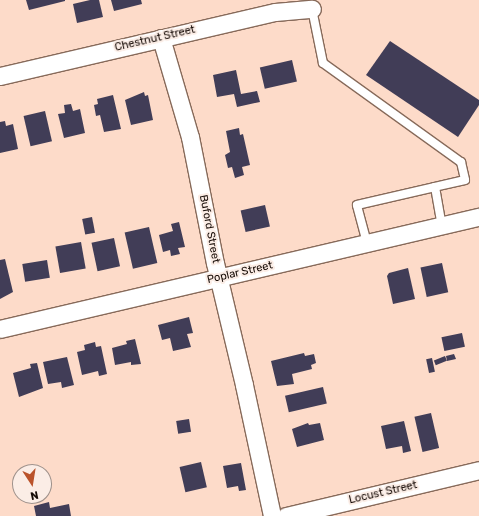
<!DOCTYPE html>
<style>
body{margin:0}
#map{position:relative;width:479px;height:516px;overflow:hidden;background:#fddbc9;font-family:Rubik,sans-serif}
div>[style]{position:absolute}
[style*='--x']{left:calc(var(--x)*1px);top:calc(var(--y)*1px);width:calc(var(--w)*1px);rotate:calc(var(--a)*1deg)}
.building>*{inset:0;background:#413d57;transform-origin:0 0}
.roads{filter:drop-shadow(1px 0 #876a5a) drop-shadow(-1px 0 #876a5a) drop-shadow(0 1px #876a5a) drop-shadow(0 -1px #876a5a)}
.service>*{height:8px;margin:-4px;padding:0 4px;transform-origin:4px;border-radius:4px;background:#fff}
.minor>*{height:17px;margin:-8.5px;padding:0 8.5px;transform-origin:8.5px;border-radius:8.5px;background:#fff}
span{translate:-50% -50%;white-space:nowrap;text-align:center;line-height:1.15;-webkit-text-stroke:4px #fbede6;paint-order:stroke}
.street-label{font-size:11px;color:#150a05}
.north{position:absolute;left:12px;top:464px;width:40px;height:40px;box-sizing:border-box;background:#fbede6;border:1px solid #9f928c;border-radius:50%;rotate:168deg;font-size:11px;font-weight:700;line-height:16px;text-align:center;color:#150a05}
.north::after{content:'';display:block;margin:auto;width:14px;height:18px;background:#ba532b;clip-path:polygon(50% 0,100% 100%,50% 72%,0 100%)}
</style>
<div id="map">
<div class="building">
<i style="clip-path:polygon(26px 0,65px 0,65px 1px,29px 10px)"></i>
<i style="clip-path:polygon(90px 0,99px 0,103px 17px,77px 23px,73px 4px)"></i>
<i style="clip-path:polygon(111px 0,141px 0,142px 4px,114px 11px)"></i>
<i style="clip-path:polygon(390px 41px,479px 100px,479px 105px,458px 137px,366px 75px)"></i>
<i style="left:292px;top:60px;width:22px;height:33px;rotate:77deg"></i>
<i style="clip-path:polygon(236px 70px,241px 94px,257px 91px,260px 102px,237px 107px,234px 94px,217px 97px,213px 75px)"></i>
<i style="clip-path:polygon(144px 92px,145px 96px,148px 95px,153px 120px,131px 125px,125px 100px)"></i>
<i style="clip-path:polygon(113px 95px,121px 129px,104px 132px,100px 115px,96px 116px,94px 105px,98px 104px,97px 99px)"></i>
<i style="clip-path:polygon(71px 104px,73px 111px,80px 109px,85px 133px,64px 138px,58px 114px,65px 113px,64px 105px)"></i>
<i style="left:45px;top:111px;width:31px;height:22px;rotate:77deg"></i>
<i style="clip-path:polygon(5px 121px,6px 126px,13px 124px,18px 149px,0 153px,0 122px)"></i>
<i style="clip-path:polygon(239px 128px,240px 135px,243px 134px,250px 165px,242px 167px,244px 175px,235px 178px,232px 167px,228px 168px,225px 155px,230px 152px,226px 131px)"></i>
<i style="left:265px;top:205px;width:22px;height:25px;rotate:77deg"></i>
<i style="left:92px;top:217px;width:16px;height:10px;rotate:79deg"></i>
<i style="clip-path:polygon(179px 222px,185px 247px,178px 248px,180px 254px,171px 256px,170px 250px,163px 252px,159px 235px,173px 231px,171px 224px)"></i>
<i style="left:149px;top:227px;width:37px;height:25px;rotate:77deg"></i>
<i style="left:114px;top:238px;width:29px;height:23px;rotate:78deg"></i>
<i style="left:81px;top:242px;width:27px;height:26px;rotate:80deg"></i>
<i style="clip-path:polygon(5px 259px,13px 292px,0 299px,0 260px)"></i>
<i style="left:47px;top:260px;width:18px;height:25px;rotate:81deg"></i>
<i style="left:442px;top:263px;width:30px;height:22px;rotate:78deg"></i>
<i style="clip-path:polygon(408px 268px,415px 299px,393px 304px,387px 276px,389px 273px)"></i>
<i style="clip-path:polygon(189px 317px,193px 333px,187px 334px,191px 347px,173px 351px,170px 338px,162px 340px,158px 325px)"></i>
<i style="left:462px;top:333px;width:14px;height:21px;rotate:78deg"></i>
<i style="clip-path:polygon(135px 339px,141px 364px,131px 365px,131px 362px,115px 365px,112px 348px,127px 344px,126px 341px)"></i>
<i style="clip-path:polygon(95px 342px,96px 347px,101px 346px,107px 374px,99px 376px,98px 371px,82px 375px,77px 352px,85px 350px,84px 345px)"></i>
<i style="clip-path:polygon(304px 353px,305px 356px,314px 354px,316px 363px,311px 365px,312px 369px,292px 374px,294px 384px,277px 386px,271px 361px)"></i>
<i style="clip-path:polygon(454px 354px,456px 359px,447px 361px,446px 356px)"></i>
<i style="left:445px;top:356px;width:5px;height:12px;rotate:68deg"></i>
<i style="clip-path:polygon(67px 357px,74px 385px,62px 388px,61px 382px,48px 384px,43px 362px)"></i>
<i style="left:432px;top:358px;width:14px;height:6px;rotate:78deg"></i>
<i style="clip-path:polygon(37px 363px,43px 388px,19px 397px,13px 373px,31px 368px,30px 364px)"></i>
<i style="left:323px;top:387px;width:17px;height:39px;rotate:77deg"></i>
<i style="left:431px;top:413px;width:36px;height:17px;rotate:77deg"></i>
<i style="left:189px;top:419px;width:13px;height:13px;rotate:81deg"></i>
<i style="clip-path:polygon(404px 421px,411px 451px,403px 453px,402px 446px,386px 449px,381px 426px)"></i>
<i style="clip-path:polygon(308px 423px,309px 425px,320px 423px,324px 440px,297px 447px,292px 429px)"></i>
<i style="left:201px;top:462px;width:26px;height:22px;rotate:77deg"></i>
<i style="clip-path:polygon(241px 463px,246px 490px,239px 491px,238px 486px,227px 488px,223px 466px)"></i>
<i style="clip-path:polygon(49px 502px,50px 508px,69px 504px,71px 516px,36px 516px,34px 506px)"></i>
</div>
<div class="roads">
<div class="service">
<i style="--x:312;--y:9;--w:55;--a:78.5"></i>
<i style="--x:323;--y:63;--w:170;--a:35.7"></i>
<i style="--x:461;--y:162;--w:18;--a:77"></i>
<i style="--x:465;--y:180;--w:31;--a:167"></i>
<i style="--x:367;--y:243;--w:39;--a:-105"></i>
<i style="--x:357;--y:205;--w:80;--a:-13"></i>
<i style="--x:435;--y:187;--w:40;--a:80"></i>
</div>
<div class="minor">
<i style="--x:161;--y:38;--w:103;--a:73.7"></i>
<i style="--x:190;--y:137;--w:128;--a:78.8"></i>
<i style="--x:215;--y:263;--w:125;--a:76.6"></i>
<i style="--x:244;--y:385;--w:134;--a:77.9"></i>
<i style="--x:0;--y:76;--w:282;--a:-13.1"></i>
<i style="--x:275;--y:12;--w:37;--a:-5"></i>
<i style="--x:0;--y:329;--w:492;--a:-13.2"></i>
<i style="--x:286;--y:516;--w:198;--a:-13.4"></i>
</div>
</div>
<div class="street-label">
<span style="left:155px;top:39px;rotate:-13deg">Chestnut Street</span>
<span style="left:209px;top:229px;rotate:79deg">Buford Street</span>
<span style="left:240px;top:273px;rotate:-13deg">Poplar Street</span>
<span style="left:383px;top:493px;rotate:-13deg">Locust Street</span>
</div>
<div class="north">N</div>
</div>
